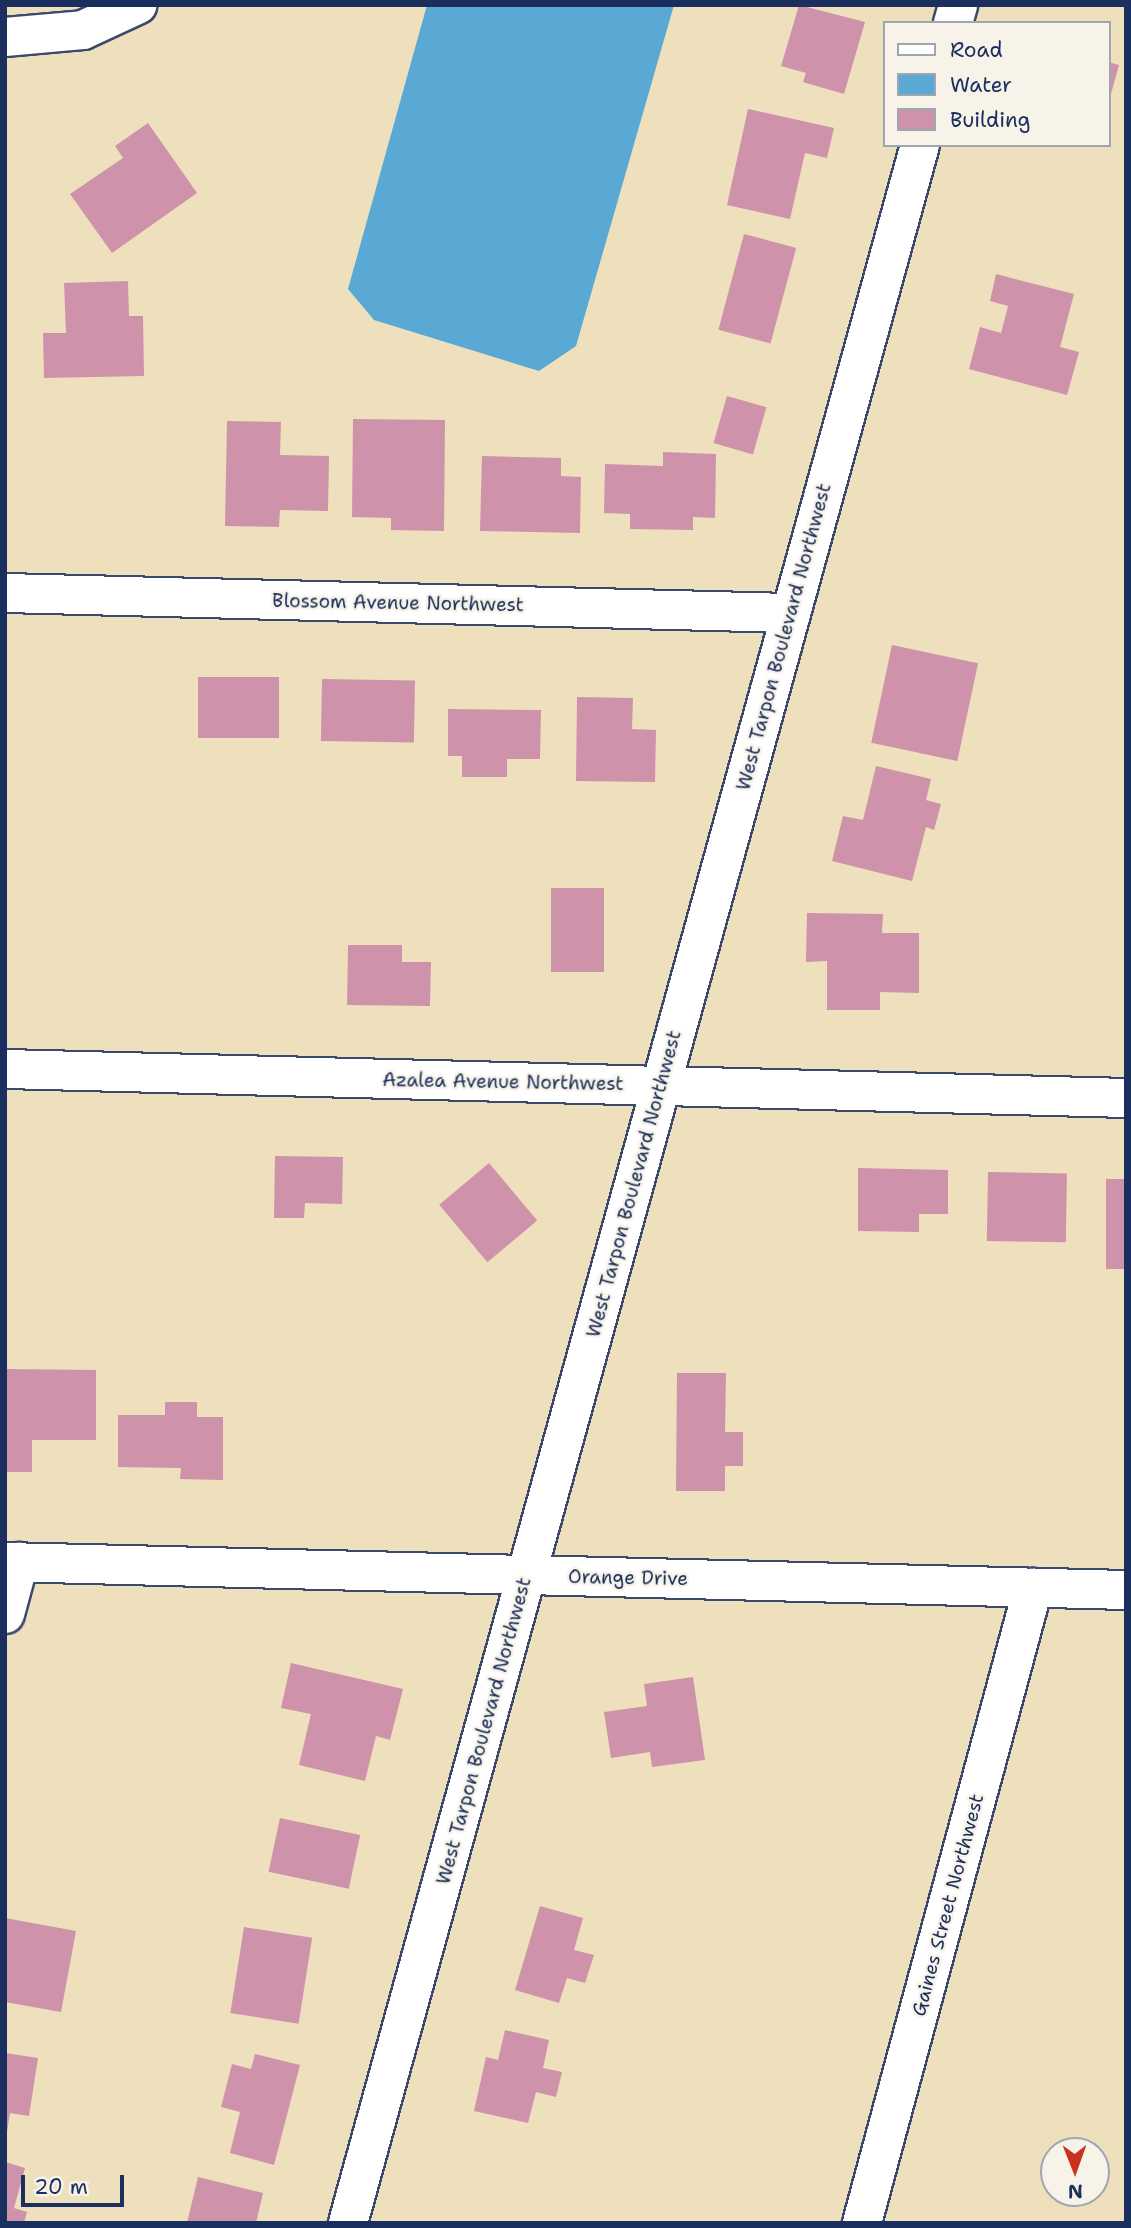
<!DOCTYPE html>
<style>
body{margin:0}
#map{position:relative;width:1131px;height:2228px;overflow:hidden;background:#eedfbd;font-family:"Shantell Sans",sans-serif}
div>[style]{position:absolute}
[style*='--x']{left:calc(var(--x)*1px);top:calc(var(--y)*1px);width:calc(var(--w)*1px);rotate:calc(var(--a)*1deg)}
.water>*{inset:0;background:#5aa8d4}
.building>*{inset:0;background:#ce93aa;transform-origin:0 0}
.roads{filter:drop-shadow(2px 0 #3b496c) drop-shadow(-2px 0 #3b496c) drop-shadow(0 2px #3b496c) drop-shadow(0 -2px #3b496c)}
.minor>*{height:38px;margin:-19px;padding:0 19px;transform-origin:19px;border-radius:19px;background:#fff}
span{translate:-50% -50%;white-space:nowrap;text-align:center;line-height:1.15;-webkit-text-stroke:5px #f7f3e8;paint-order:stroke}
.street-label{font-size:19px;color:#1b2f5e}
.frame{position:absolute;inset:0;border:7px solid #1b2f5e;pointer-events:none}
.legend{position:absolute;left:883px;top:21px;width:228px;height:126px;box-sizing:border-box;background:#f7f3e8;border:2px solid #9fa5b1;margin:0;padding:9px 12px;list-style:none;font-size:21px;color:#1b2f5e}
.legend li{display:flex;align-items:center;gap:14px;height:35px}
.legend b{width:35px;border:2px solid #9fa5b1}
.north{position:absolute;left:1040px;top:2137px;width:70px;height:70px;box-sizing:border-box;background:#f7f3e8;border:2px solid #9fa5b1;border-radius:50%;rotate:179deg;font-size:19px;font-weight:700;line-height:28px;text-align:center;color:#1b2f5e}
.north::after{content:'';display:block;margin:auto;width:24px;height:32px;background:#c8321e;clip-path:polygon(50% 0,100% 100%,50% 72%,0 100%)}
.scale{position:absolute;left:21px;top:2175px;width:103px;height:32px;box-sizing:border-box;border:4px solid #1b2f5e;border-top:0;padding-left:9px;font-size:21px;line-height:24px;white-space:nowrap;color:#1b2f5e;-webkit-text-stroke:5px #f7f3e8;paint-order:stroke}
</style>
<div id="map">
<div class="water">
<i style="clip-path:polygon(427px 5px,674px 5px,576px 346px,539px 371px,374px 320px,348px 289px)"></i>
</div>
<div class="building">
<i style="clip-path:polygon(799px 5px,865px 22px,844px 94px,803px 82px,806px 73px,781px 66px)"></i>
<i style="clip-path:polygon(1108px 62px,1119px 65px,1109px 101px,1108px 101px)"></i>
<i style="clip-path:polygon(748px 109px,834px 128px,827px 158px,805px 153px,790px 219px,727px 205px)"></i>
<i style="clip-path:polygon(148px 123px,197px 193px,112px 253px,70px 194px,123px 158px,115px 146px)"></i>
<i style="left:744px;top:234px;width:54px;height:99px;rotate:15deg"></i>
<i style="clip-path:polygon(996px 274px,1074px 294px,1060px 347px,1079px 352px,1067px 395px,969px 369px,980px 327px,1001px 333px,1008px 306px,990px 301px)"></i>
<i style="clip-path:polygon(128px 281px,129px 316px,143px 316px,144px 376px,44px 378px,43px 333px,66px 333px,64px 283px)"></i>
<i style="left:727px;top:396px;width:41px;height:49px;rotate:16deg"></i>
<i style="clip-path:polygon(353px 419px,445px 420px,444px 531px,391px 530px,391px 518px,352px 517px)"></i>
<i style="clip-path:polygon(227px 421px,281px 422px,280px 455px,329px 456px,328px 511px,280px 510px,279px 527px,225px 526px)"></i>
<i style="clip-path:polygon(663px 452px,716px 454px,715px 518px,693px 517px,693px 530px,630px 529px,630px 514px,604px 513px,605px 464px,663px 466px)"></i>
<i style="clip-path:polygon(482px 456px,561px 458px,561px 476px,581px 477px,580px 533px,480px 531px)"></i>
<i style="left:892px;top:645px;width:88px;height:100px;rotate:12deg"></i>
<i style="left:198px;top:677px;width:81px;height:61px"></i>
<i style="left:322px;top:679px;width:93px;height:62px;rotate:1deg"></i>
<i style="clip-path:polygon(577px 697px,633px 698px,632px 729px,656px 730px,655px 782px,576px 781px)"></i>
<i style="clip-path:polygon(448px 709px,541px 710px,540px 759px,507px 759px,507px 777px,462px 777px,462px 756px,448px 756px)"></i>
<i style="clip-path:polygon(876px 766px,931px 779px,926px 800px,941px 804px,934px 830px,926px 827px,912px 881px,832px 861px,843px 816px,863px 820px)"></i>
<i style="left:551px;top:888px;width:53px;height:84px"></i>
<i style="clip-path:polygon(807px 913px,883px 914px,882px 933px,919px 933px,919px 993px,880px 992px,880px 1010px,827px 1010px,827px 961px,806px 962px)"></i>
<i style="clip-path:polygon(348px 945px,402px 945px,402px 962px,431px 962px,430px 1006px,347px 1005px)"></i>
<i style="clip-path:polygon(275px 1156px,343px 1157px,342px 1204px,305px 1203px,304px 1218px,274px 1218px)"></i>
<i style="left:489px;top:1163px;width:75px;height:65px;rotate:50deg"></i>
<i style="clip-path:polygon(858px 1168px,948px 1170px,948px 1214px,919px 1214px,919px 1232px,858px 1231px)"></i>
<i style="left:988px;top:1172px;width:79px;height:69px;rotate:1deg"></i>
<i style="left:1106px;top:1179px;width:20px;height:90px"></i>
<i style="clip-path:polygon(5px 1369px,96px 1370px,96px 1440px,32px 1440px,32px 1472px,5px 1472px)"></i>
<i style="clip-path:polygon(677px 1373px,726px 1373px,725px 1432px,743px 1432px,743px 1466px,725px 1466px,725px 1491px,676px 1491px)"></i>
<i style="clip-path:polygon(165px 1402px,197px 1402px,197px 1417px,223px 1417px,223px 1480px,180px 1479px,181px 1468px,118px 1467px,118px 1415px,165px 1415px)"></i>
<i style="clip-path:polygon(291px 1663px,403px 1689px,390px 1740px,376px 1736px,365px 1781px,299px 1765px,311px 1714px,281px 1708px)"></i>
<i style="clip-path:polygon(693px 1677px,705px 1760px,652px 1767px,650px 1752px,611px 1758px,604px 1712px,647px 1706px,644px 1684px)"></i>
<i style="left:280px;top:1818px;width:82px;height:55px;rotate:12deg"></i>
<i style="clip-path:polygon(540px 1906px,583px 1918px,574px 1950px,594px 1955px,585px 1983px,567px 1978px,559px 2003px,515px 1990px)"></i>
<i style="clip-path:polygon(5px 1918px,76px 1931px,61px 2012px,5px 2002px)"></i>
<i style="left:244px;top:1927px;width:69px;height:87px;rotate:9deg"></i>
<i style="clip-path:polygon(505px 2030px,549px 2040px,543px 2068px,562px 2072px,556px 2097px,536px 2092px,528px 2123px,474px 2111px,486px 2057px,498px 2060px)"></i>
<i style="clip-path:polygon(5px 2053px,38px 2058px,29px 2116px,10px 2113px,7px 2132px)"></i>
<i style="clip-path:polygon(255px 2054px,300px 2065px,274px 2165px,230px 2153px,240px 2112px,221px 2107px,232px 2064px,251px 2069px)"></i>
<i style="clip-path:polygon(5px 2162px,25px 2168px,14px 2208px,27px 2212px,24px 2223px,5px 2223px)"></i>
<i style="clip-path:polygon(198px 2177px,263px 2193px,256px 2223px,187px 2223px)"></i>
</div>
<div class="roads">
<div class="minor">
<i style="--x:953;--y:23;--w:19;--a:-74"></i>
<i style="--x:5;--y:37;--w:78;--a:-5.1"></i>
<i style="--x:83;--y:30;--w:60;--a:-24.8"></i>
<i style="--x:5;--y:593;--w:786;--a:1.46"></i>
<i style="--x:5;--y:1069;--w:1121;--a:1.48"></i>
<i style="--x:5;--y:1562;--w:1121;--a:1.43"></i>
<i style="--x:5;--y:1614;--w:54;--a:-74.9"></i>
<i style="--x:348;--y:2223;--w:2155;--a:-74.61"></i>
<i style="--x:862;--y:2223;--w:658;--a:-74.93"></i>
</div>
</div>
<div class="street-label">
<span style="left:398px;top:603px;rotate:1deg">Blossom Avenue Northwest</span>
<span style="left:784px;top:637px;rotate:-75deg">West Tarpon Boulevard Northwest</span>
<span style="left:503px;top:1082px;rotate:1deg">Azalea Avenue Northwest</span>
<span style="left:634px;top:1184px;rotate:-75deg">West Tarpon Boulevard Northwest</span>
<span style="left:628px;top:1578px;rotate:1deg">Orange Drive</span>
<span style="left:484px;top:1731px;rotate:-75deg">West Tarpon Boulevard Northwest</span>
<span style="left:948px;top:1905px;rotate:-75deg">Gaines Street Northwest</span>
</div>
<div class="frame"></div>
<ul class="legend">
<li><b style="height:9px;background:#fff"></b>Road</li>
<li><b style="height:19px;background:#5aa8d4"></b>Water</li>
<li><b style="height:19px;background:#ce93aa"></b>Building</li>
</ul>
<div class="north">N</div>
<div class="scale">20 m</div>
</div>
